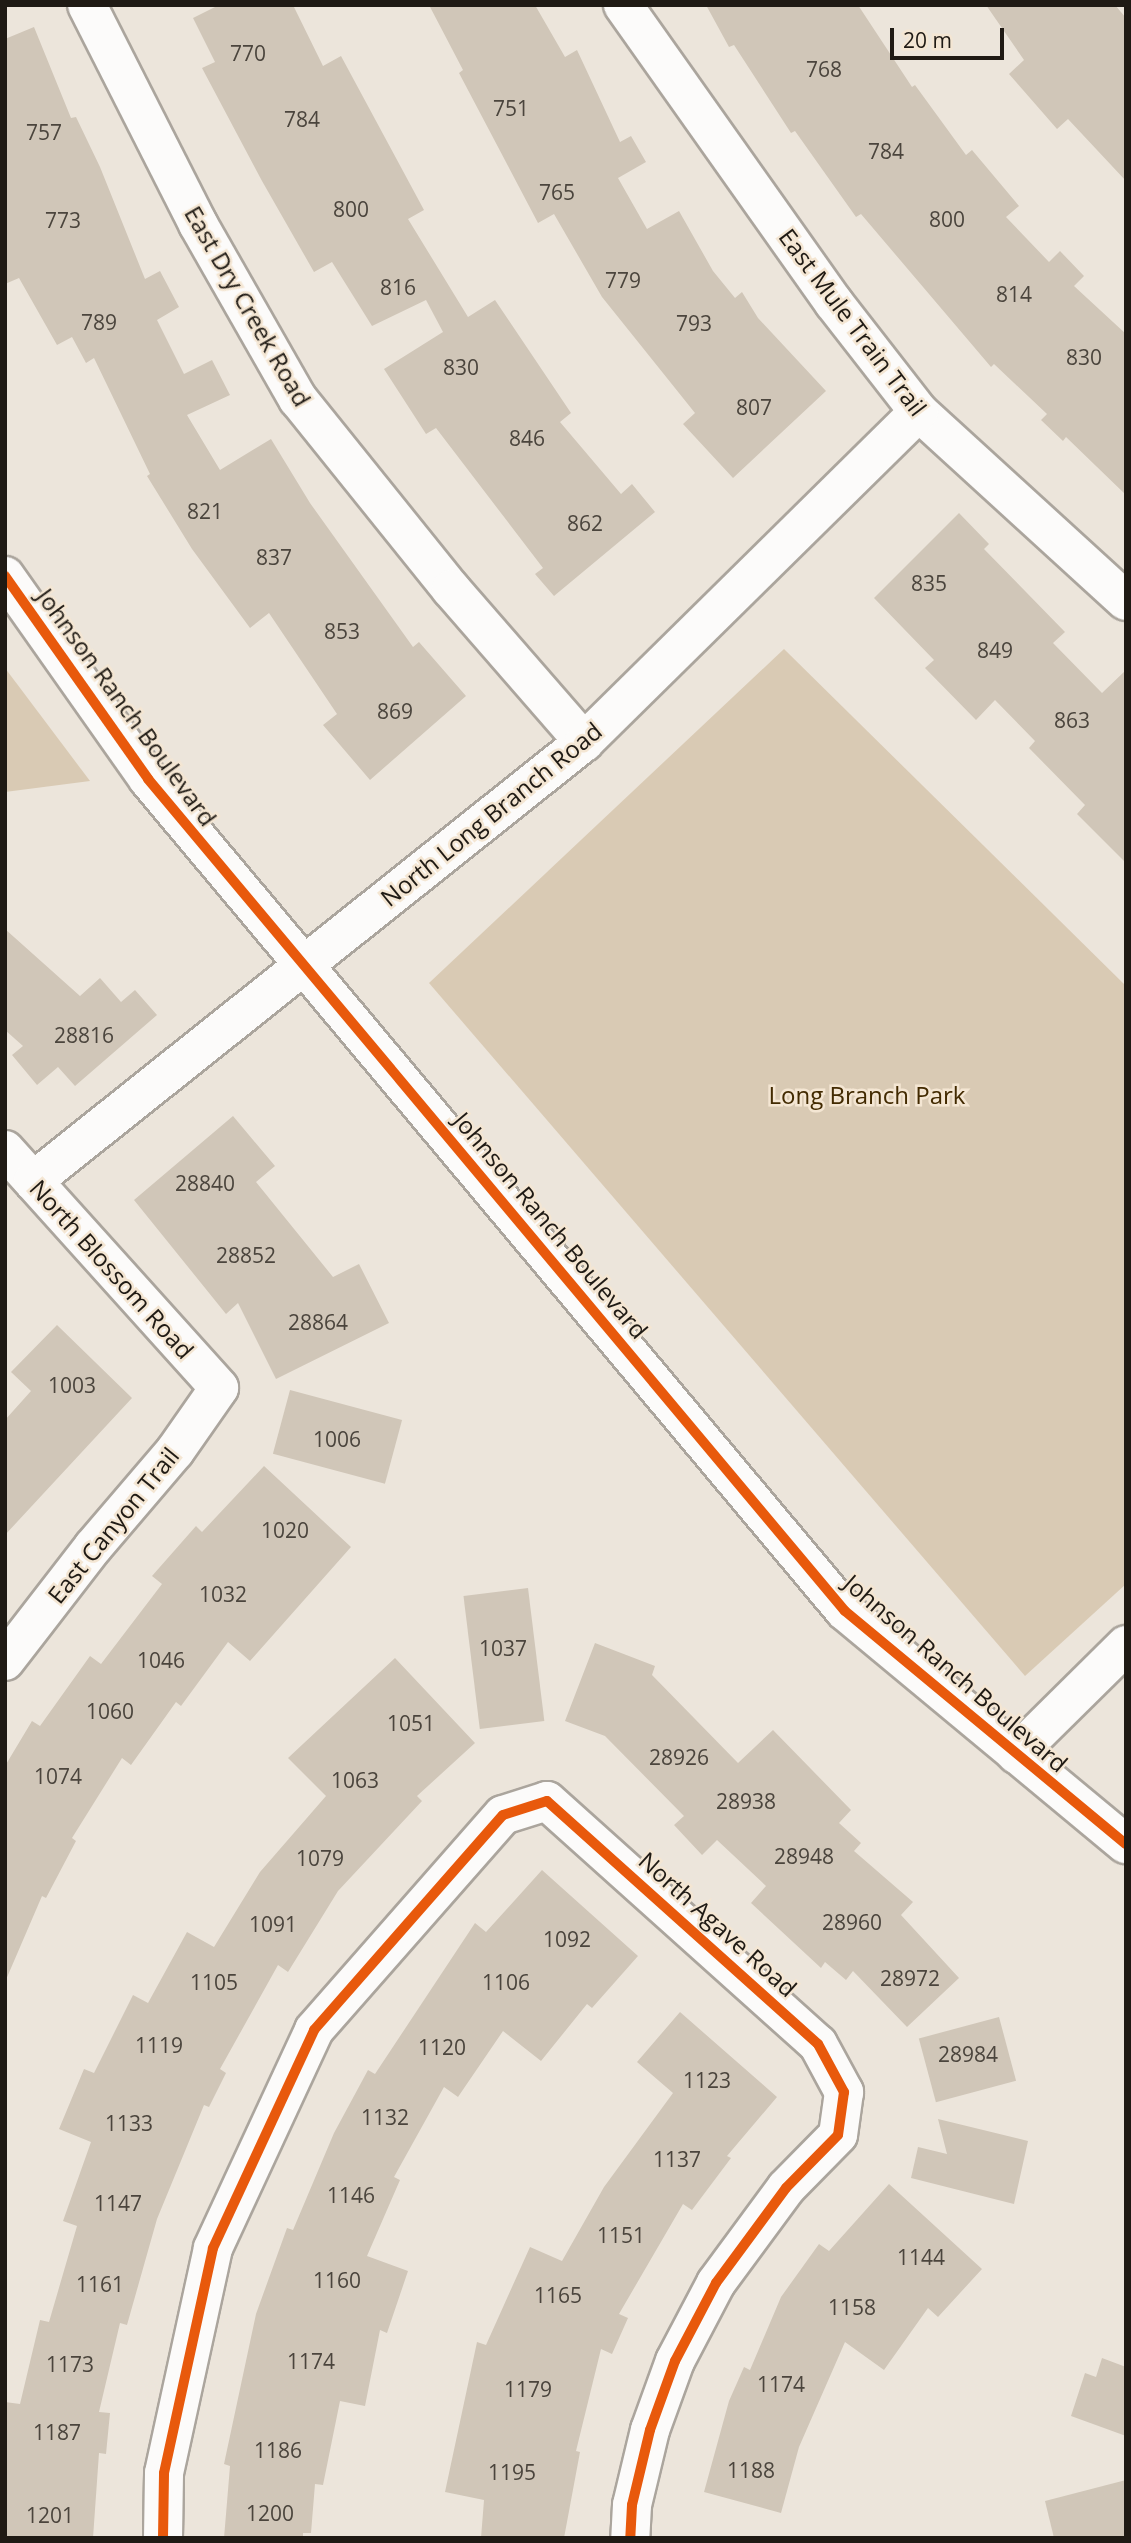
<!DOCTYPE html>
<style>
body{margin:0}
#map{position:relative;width:1131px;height:2543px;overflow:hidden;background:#ece5db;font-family:"Open Sans",sans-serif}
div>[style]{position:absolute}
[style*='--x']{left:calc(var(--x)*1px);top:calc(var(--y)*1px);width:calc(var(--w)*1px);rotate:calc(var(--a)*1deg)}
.green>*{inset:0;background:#d9cab4}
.building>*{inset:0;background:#d0c6b8;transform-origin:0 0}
.roads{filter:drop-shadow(2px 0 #aba59d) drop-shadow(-2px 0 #aba59d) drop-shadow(0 2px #aba59d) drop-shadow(0 -2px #aba59d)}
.street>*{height:38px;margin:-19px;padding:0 19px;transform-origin:19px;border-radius:19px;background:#fcfbfa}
.secondary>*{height:38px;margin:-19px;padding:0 19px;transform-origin:19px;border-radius:19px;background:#fcfbfa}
.cycleway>*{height:10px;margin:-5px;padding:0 5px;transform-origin:5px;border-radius:5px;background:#e8590c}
span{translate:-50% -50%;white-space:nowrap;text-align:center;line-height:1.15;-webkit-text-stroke:5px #f4e6d3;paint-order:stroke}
.number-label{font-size:21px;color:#4b453d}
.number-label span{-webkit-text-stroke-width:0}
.street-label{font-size:24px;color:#1f1a14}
.park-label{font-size:24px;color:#422a01}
.frame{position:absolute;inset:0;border:7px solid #1f1a14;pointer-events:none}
.scale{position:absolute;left:890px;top:28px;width:114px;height:32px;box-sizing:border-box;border:4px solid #1f1a14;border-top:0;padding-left:9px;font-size:21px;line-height:24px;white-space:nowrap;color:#1f1a14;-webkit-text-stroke:5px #f4e6d3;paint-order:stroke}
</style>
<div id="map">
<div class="green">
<i style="clip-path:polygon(784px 649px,1126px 986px,1126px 1584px,1025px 1676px,429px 983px)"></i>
<i style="clip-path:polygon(5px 668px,90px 781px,5px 792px)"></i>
</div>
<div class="building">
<i style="clip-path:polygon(219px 5px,293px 5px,323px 66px,341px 56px,424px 210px,408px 219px,468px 317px,495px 300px,571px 413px,560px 422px,621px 494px,632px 484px,655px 512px,554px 596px,535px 574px,543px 568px,436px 428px,426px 434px,384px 369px,443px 332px,426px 300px,372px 326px,332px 262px,314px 272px,262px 181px,202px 68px,215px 62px,193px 18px)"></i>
<i style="clip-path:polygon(429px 5px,535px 5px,565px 57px,577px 50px,620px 142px,631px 136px,646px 162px,618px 178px,647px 229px,679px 211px,713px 271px,735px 298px,742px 292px,758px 318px,826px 391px,733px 478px,683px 424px,695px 413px,602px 297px,554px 214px,538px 223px,459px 73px,463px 70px)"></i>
<i style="clip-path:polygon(706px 5px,858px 5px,912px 87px,915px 85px,966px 155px,972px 150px,1019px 206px,1006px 217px,1049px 262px,1060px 251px,1084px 276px,1074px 286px,1126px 334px,1126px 495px,1066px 437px,1063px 441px,1041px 420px,1047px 414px,994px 364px,991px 367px,861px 214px,856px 217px,795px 131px,791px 133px,734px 45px,729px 47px)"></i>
<i style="clip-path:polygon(986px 5px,1115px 5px,1126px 18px,1126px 181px,1068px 119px,1057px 129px,1009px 74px,1024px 60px)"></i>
<i style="clip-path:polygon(34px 27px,71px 118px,76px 117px,100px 167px,145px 279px,160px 271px,179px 307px,157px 320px,184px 374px,212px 360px,230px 395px,187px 415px,220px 470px,271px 439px,310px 503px,413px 647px,419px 642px,466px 696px,370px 780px,323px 725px,337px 714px,269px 613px,250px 628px,192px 549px,147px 476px,150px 474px,94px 358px,86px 363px,72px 337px,57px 345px,19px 278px,5px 284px,5px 39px)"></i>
<i style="clip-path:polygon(959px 513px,989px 544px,984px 549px,1065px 632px,1053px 643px,1102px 693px,1126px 670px,1126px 863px,1077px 814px,1085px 805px,1029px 748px,1035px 741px,995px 700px,976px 720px,925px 668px,934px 660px,874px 598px)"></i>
<i style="clip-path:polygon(5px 929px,80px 996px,100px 978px,121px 1002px,135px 990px,157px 1015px,75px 1086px,58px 1067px,37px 1085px,12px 1055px,23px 1046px,5px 1030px)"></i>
<i style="clip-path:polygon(233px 1116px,275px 1166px,256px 1182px,333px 1277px,359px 1264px,389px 1323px,276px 1379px,238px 1303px,226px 1314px,134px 1200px)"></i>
<i style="clip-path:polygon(57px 1325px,132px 1398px,5px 1535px,5px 1420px,31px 1391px,11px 1372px)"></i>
<i style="left:290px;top:1390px;width:116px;height:66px;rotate:15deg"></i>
<i style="clip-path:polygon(264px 1466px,351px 1547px,250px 1661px,228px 1642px,181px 1706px,176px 1702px,131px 1765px,122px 1758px,72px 1838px,76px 1841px,46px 1898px,42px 1896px,5px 1982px,5px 1766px,32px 1721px,40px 1726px,90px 1656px,101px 1664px,162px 1584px,152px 1576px,196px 1526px,202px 1532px)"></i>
<i style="left:528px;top:1588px;width:134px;height:65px;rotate:83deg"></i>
<i style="clip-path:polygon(595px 1643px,655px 1666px,652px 1675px,738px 1763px,773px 1730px,851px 1810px,839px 1823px,861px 1843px,854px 1851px,913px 1902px,901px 1915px,959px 1978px,907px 2027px,853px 1971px,846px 1980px,825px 1962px,821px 1968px,751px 1903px,766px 1886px,717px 1840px,702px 1855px,674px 1825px,684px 1816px,605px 1736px,565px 1721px)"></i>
<i style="clip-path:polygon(395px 1658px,475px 1743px,417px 1796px,422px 1801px,338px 1891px,288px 1972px,278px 1965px,220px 2069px,226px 2073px,209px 2107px,204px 2105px,157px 2219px,127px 2325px,120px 2323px,99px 2412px,110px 2413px,106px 2454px,99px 2453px,93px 2538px,5px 2538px,5px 2402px,20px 2404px,40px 2320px,49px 2322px,77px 2226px,63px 2221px,91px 2142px,59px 2129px,84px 2069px,94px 2073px,133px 1995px,148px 2003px,187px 1932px,214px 1947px,260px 1872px,326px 1796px,288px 1758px)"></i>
<i style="clip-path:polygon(542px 1870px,638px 1956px,592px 2008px,587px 2004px,541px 2061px,503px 2031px,458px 2097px,444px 2087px,394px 2177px,400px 2180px,367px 2256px,408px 2271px,387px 2333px,380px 2330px,365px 2406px,340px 2401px,323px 2485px,315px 2484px,311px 2533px,303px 2533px,303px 2538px,224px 2538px,230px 2466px,224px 2464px,256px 2314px,287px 2228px,293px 2230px,334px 2133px,368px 2070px,375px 2074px,475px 1923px,486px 1932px)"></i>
<i style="clip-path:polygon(680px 2012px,777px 2097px,727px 2156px,731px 2158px,692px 2210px,683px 2204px,619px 2314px,628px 2318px,612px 2354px,601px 2349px,576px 2451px,580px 2452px,564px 2538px,481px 2538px,484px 2500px,445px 2492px,477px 2342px,486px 2345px,530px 2247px,562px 2261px,604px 2187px,673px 2093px,637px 2062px)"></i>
<i style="left:999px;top:2017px;width:66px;height:83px;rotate:75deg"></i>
<i style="clip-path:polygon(938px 2119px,1028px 2141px,1014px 2204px,911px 2178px,918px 2147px,947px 2154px)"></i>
<i style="clip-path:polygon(889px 2184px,982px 2269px,938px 2317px,928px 2308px,884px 2370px,845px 2342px,799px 2447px,781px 2513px,704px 2492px,729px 2401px,744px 2367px,750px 2370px,781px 2297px,819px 2244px,829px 2251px)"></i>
<i style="clip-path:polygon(1102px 2358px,1126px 2367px,1126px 2436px,1071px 2416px,1085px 2373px,1096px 2377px)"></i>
<i style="clip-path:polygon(1126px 2480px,1126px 2538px,1054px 2538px,1045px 2501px)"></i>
</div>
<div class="roads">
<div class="street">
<i style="--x:87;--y:5;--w:246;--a:63.1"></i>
<i style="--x:198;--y:224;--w:202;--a:60.3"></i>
<i style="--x:298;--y:399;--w:244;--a:51.2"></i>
<i style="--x:451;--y:589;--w:203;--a:49"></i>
<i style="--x:623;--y:5;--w:365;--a:54.7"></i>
<i style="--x:834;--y:303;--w:138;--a:52.1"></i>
<i style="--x:919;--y:412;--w:280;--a:42.4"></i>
<i style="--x:5;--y:1150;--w:320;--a:48"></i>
<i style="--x:219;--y:1388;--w:77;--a:124.9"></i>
<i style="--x:175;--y:1451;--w:126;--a:130.5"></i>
<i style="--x:93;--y:1547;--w:144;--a:127.7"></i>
<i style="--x:33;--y:1181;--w:705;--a:-38.55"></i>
<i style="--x:584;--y:742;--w:470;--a:-44.6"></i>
<i style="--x:1016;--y:1754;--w:155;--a:-44.7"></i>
<i style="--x:163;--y:2538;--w:65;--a:-89.1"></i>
<i style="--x:164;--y:2473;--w:230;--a:-77.7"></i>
<i style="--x:213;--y:2248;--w:240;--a:-65.1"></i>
<i style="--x:314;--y:2030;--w:286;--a:-48.7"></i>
<i style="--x:503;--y:1815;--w:46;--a:-17.7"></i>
<i style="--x:547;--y:1801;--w:364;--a:41.9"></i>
<i style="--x:818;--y:2044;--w:55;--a:61.6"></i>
<i style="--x:844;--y:2092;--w:43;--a:97.9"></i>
<i style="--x:838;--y:2135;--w:74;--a:134.5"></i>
<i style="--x:786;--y:2188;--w:118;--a:126.4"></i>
<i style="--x:716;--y:2283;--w:88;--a:117.7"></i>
<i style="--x:675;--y:2361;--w:73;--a:109.9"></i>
<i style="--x:650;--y:2430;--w:77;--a:103.5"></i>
<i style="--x:632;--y:2505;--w:33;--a:93"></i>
</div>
<div class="secondary">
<i style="--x:5;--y:576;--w:248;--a:54.8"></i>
<i style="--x:148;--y:779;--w:1085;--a:50.05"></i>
<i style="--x:845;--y:1611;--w:365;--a:39.7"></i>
</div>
</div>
<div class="cycleway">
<i style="--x:5;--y:576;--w:248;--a:54.8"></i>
<i style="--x:148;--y:779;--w:1085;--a:50.05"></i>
<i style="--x:845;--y:1611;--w:365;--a:39.7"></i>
<i style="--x:163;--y:2538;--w:65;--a:-89.1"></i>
<i style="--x:164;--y:2473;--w:230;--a:-77.7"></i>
<i style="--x:213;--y:2248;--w:240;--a:-65.1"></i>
<i style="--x:314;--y:2030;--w:286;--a:-48.7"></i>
<i style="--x:503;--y:1815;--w:46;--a:-17.7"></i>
<i style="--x:547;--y:1801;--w:364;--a:41.9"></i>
<i style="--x:818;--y:2044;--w:55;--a:61.6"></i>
<i style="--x:844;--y:2092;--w:43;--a:97.9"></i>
<i style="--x:838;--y:2135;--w:74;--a:134.5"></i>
<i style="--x:786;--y:2188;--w:118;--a:126.4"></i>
<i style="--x:716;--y:2283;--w:88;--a:117.7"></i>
<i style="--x:675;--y:2361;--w:73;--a:109.9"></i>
<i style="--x:650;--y:2430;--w:77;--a:103.5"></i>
<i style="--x:632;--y:2505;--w:33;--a:93"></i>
</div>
<div class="number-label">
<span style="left:248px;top:53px">770</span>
<span style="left:824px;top:69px">768</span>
<span style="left:511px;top:108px">751</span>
<span style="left:302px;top:119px">784</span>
<span style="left:44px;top:132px">757</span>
<span style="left:886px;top:151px">784</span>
<span style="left:557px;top:192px">765</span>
<span style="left:351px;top:209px">800</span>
<span style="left:947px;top:219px">800</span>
<span style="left:63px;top:220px">773</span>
<span style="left:623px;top:280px">779</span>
<span style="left:398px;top:287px">816</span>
<span style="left:1014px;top:294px">814</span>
<span style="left:99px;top:322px">789</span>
<span style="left:694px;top:323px">793</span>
<span style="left:1084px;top:357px">830</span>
<span style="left:461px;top:367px">830</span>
<span style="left:754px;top:407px">807</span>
<span style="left:527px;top:438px">846</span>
<span style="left:205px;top:511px">821</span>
<span style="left:585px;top:523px">862</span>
<span style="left:274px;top:557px">837</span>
<span style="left:929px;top:583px">835</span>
<span style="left:342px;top:631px">853</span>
<span style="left:995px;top:650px">849</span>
<span style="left:395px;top:711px">869</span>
<span style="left:1072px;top:720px">863</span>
<span style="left:84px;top:1035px">28816</span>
<span style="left:205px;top:1183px">28840</span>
<span style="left:246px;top:1255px">28852</span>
<span style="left:318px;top:1322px">28864</span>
<span style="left:72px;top:1385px">1003</span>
<span style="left:337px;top:1439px">1006</span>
<span style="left:285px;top:1530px">1020</span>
<span style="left:223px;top:1594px">1032</span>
<span style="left:503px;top:1648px">1037</span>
<span style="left:161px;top:1660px">1046</span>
<span style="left:110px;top:1711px">1060</span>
<span style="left:411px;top:1723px">1051</span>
<span style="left:679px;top:1757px">28926</span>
<span style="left:58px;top:1776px">1074</span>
<span style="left:355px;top:1780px">1063</span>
<span style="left:746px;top:1801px">28938</span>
<span style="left:804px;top:1856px">28948</span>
<span style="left:320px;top:1858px">1079</span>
<span style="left:852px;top:1922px">28960</span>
<span style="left:273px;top:1924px">1091</span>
<span style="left:567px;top:1939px">1092</span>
<span style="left:910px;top:1978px">28972</span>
<span style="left:214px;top:1982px">1105</span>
<span style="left:506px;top:1982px">1106</span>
<span style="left:159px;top:2045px">1119</span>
<span style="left:442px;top:2047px">1120</span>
<span style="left:968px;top:2054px">28984</span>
<span style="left:707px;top:2080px">1123</span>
<span style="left:385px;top:2117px">1132</span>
<span style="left:129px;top:2123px">1133</span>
<span style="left:677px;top:2159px">1137</span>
<span style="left:351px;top:2195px">1146</span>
<span style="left:118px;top:2203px">1147</span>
<span style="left:621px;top:2235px">1151</span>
<span style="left:921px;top:2257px">1144</span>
<span style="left:337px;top:2280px">1160</span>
<span style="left:100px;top:2284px">1161</span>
<span style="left:558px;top:2295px">1165</span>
<span style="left:852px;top:2307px">1158</span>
<span style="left:311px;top:2361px">1174</span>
<span style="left:70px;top:2364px">1173</span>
<span style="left:781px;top:2384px">1174</span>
<span style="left:528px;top:2389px">1179</span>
<span style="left:57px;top:2432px">1187</span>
<span style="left:278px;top:2450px">1186</span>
<span style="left:751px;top:2470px">1188</span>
<span style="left:512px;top:2472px">1195</span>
<span style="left:270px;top:2513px">1200</span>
<span style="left:50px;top:2515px">1201</span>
</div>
<div class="street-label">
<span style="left:248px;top:306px;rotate:60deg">East Dry Creek Road</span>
<span style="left:853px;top:322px;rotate:53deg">East Mule Train Trail</span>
<span style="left:127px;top:707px;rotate:54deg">Johnson Ranch Boulevard</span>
<span style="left:491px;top:814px;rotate:-39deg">North Long Branch Road</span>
<span style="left:551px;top:1225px;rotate:50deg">Johnson Ranch Boulevard</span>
<span style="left:112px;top:1269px;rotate:48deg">North Blossom Road</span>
<span style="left:113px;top:1525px;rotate:-51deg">East Canyon Trail</span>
<span style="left:956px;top:1673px;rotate:41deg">Johnson Ranch Boulevard</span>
<span style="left:718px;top:1924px;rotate:42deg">North Agave Road</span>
</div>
<div class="park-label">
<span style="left:867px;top:1095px">Long Branch Park</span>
</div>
<div class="frame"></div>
<div class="scale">20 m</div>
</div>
